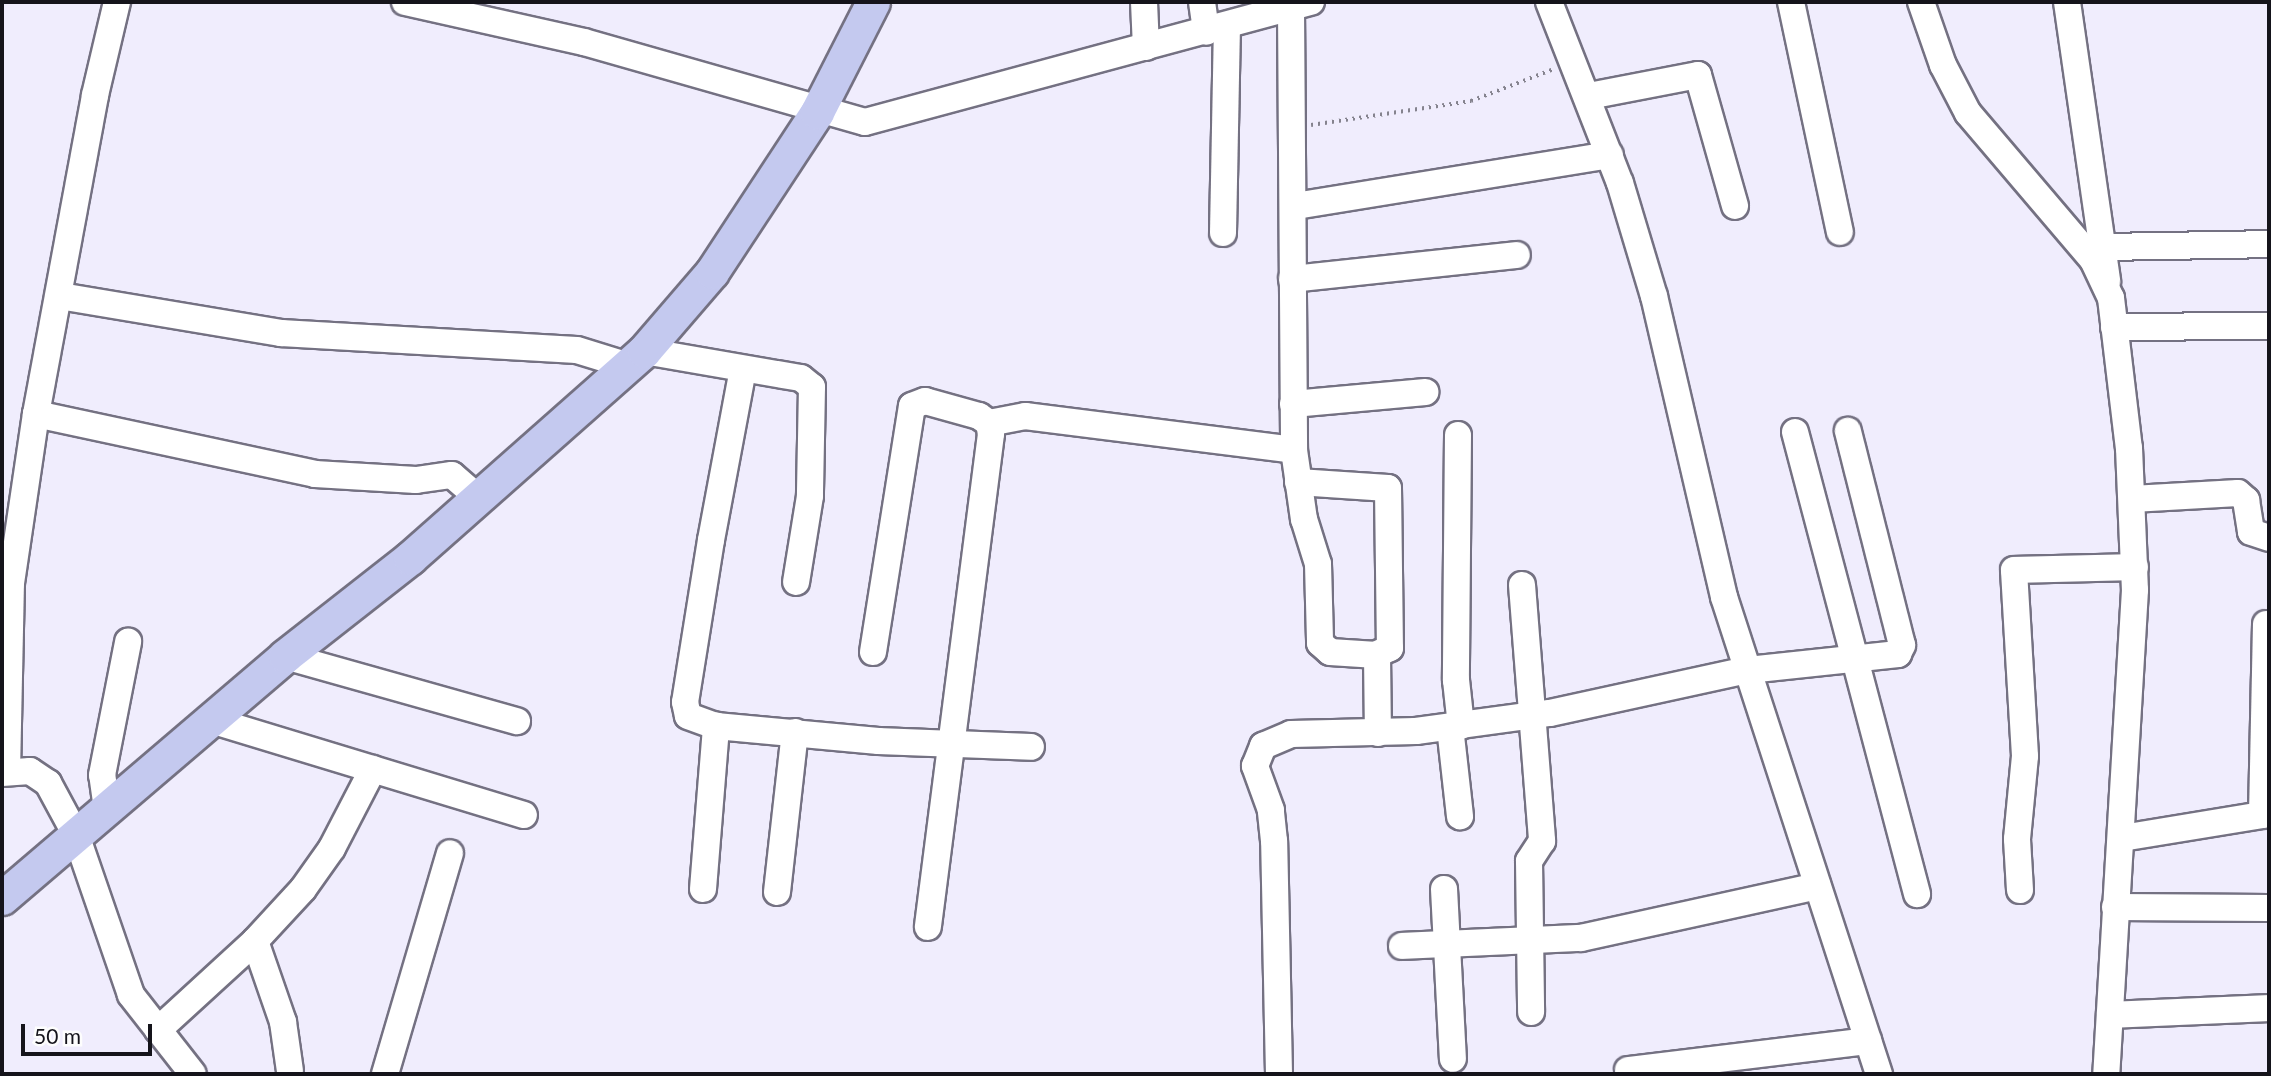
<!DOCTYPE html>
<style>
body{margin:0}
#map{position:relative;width:2271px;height:1076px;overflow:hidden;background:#f0edfd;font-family:Lato,sans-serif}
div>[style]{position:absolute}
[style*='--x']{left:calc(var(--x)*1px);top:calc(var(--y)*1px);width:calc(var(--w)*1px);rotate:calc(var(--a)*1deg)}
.path>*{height:3.5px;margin-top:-1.75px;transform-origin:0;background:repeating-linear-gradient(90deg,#85838e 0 2px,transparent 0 7px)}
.roads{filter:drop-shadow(2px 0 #747182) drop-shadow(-2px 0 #747182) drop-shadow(0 2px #747182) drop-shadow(0 -2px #747182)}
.minor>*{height:26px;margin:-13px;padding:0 13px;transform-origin:13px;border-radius:13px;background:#fff}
.major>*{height:33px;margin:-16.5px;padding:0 16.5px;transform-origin:16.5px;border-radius:16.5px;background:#c4c9ef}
span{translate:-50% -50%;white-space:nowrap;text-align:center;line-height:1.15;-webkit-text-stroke:6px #fdfdfd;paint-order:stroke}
.frame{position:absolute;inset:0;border:4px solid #15141b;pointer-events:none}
.scale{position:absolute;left:21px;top:1024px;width:131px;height:32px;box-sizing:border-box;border:4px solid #15141b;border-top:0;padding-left:9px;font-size:21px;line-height:24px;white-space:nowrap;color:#15141b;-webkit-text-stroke:5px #fdfdfd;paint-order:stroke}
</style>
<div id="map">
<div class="path">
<i style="--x:1311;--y:125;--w:162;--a:-8.5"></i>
<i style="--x:1471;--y:101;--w:89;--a:-21.1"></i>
</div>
<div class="roads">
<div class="minor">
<i style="--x:405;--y:2;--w:183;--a:12.6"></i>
<i style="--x:584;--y:42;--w:292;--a:15.9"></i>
<i style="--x:865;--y:122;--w:462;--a:-15.1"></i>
<i style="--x:1144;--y:2;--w:45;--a:87.5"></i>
<i style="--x:1202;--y:2;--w:30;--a:82"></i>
<i style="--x:1549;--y:2;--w:194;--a:68.6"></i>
<i style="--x:1620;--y:183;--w:118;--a:73.3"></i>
<i style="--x:1654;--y:296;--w:309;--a:76.9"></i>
<i style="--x:1724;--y:597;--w:502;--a:72"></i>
<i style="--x:1791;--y:2;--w:235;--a:78"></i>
<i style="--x:1921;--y:2;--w:67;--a:70.8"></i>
<i style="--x:1943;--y:65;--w:54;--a:62.5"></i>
<i style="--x:1968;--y:113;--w:193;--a:49.6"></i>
<i style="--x:2093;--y:260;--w:42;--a:64.7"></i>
<i style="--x:2111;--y:298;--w:151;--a:83.2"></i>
<i style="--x:2129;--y:448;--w:142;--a:87.6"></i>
<i style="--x:2135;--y:590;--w:485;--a:93.4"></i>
<i style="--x:2067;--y:2;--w:282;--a:81.8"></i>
<i style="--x:1291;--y:8;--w:442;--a:89.6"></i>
<i style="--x:1294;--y:450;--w:70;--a:81.8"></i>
<i style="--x:1304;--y:519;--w:47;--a:72.7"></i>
<i style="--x:1318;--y:564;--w:79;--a:88.5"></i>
<i style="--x:1320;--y:643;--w:13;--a:42"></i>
<i style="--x:1330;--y:652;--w:47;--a:3.7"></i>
<i style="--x:1377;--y:655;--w:78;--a:89.3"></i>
<i style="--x:1589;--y:96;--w:111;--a:-10.9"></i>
<i style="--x:1698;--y:75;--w:136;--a:74.2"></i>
<i style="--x:1295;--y:206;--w:319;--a:-9.2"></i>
<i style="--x:1223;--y:233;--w:207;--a:-88.9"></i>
<i style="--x:2104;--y:247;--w:165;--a:-1"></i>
<i style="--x:1292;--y:279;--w:226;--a:-6.1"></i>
<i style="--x:60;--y:296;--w:224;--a:9.5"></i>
<i style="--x:281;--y:333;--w:296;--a:3.3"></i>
<i style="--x:577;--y:350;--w:54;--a:17.1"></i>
<i style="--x:2114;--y:327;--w:155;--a:-0.4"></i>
<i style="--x:644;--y:351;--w:159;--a:9.8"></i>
<i style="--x:801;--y:378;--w:14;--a:39"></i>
<i style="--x:812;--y:387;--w:109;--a:91.1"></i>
<i style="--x:810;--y:496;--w:87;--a:99.2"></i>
<i style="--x:743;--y:369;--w:174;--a:100.6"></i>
<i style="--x:711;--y:540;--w:164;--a:99.1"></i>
<i style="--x:685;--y:702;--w:14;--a:78"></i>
<i style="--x:688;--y:716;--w:30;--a:20"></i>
<i style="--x:716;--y:726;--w:163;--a:5.3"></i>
<i style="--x:878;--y:741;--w:153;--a:2.2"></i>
<i style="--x:1293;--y:404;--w:133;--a:-5.2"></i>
<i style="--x:36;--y:414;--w:285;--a:12.1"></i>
<i style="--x:315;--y:474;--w:101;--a:3.4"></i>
<i style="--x:416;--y:480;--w:36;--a:-8"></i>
<i style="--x:452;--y:475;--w:32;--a:41"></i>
<i style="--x:989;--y:423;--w:37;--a:-11"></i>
<i style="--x:1025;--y:416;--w:271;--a:7.2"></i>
<i style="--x:1795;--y:432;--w:478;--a:75.2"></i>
<i style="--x:1458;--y:435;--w:245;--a:90.5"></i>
<i style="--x:1456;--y:680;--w:46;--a:83.8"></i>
<i style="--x:1298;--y:482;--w:90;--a:3.8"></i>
<i style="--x:1388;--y:488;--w:160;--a:89.3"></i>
<i style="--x:1390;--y:648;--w:14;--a:155"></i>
<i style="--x:2132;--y:499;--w:106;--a:-3.2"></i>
<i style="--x:2238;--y:493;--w:11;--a:41"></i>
<i style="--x:2246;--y:500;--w:32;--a:81"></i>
<i style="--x:2251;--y:532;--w:19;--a:18"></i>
<i style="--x:1522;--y:585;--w:257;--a:85.5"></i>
<i style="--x:1542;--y:841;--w:24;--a:123"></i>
<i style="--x:1529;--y:861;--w:151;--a:89.2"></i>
<i style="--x:873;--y:652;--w:249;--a:-81"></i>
<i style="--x:912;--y:406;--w:14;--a:-21"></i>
<i style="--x:925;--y:401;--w:56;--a:15.5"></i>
<i style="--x:979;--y:416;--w:12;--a:35"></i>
<i style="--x:989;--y:423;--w:11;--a:80"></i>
<i style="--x:991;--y:434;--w:497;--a:97.3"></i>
<i style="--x:285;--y:656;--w:241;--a:15.7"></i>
<i style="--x:211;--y:720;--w:327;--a:16.9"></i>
<i style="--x:1450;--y:727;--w:90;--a:83.6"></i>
<i style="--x:7;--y:772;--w:189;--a:-88.8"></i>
<i style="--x:11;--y:583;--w:171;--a:-81.6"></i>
<i style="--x:36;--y:414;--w:324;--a:-79.5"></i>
<i style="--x:95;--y:95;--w:96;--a:-76.7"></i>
<i style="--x:2;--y:773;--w:28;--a:-4"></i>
<i style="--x:30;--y:771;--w:22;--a:34"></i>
<i style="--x:48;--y:783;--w:59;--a:61.7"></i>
<i style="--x:76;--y:835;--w:169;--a:71"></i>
<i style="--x:131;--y:995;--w:100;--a:51.9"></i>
<i style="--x:107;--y:809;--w:34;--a:-98"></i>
<i style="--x:102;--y:775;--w:136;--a:-78.9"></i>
<i style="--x:2262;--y:815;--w:191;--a:-88.8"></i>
<i style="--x:2122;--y:838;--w:149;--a:-9.3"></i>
<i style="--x:703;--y:889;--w:164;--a:-85.4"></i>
<i style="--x:1444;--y:889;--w:170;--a:87"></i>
<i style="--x:2020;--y:890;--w:51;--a:-93.4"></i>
<i style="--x:2017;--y:839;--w:83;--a:-84.5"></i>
<i style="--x:2025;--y:756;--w:186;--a:-93.4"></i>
<i style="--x:2014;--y:570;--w:121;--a:-1.4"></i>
<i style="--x:777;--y:892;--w:161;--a:-83.6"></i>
<i style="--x:2115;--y:907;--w:154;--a:0.4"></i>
<i style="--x:255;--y:941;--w:86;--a:70.9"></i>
<i style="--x:283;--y:1022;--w:49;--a:81.9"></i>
<i style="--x:1402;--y:946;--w:179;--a:-2.6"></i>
<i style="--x:1581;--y:938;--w:242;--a:-12.4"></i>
<i style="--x:2110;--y:1015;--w:159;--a:-2.5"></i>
<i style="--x:158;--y:1030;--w:132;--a:-42.5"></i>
<i style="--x:255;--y:941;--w:71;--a:-47.3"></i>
<i style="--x:303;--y:889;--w:50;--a:-54.7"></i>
<i style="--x:332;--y:848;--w:89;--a:-62.6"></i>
<i style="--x:1628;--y:1070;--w:242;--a:-6.9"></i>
<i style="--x:385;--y:1074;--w:230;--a:-73.6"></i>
<i style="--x:1279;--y:1074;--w:233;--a:-91.2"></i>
<i style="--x:1274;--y:841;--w:31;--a:-96"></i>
<i style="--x:1271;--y:810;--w:47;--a:-110"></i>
<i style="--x:1255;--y:766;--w:22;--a:-68"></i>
<i style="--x:1263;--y:746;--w:30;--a:-23"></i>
<i style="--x:1291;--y:734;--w:125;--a:-1.4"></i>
<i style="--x:1416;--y:731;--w:135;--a:-7.7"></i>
<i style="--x:1550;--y:713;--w:203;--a:-12.3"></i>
<i style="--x:1748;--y:670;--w:151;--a:-6.1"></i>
<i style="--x:1898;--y:654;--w:10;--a:-66"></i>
<i style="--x:1902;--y:645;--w:221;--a:-104.2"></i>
</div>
<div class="major">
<i style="--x:2;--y:898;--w:372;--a:-40.5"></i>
<i style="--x:285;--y:656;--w:159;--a:-38.1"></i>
<i style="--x:410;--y:558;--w:312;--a:-41.5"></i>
<i style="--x:644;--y:351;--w:104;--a:-49.3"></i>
<i style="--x:712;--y:272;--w:191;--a:-56.7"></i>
<i style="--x:817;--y:112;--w:123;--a:-63"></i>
</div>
</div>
<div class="frame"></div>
<div class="scale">50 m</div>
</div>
